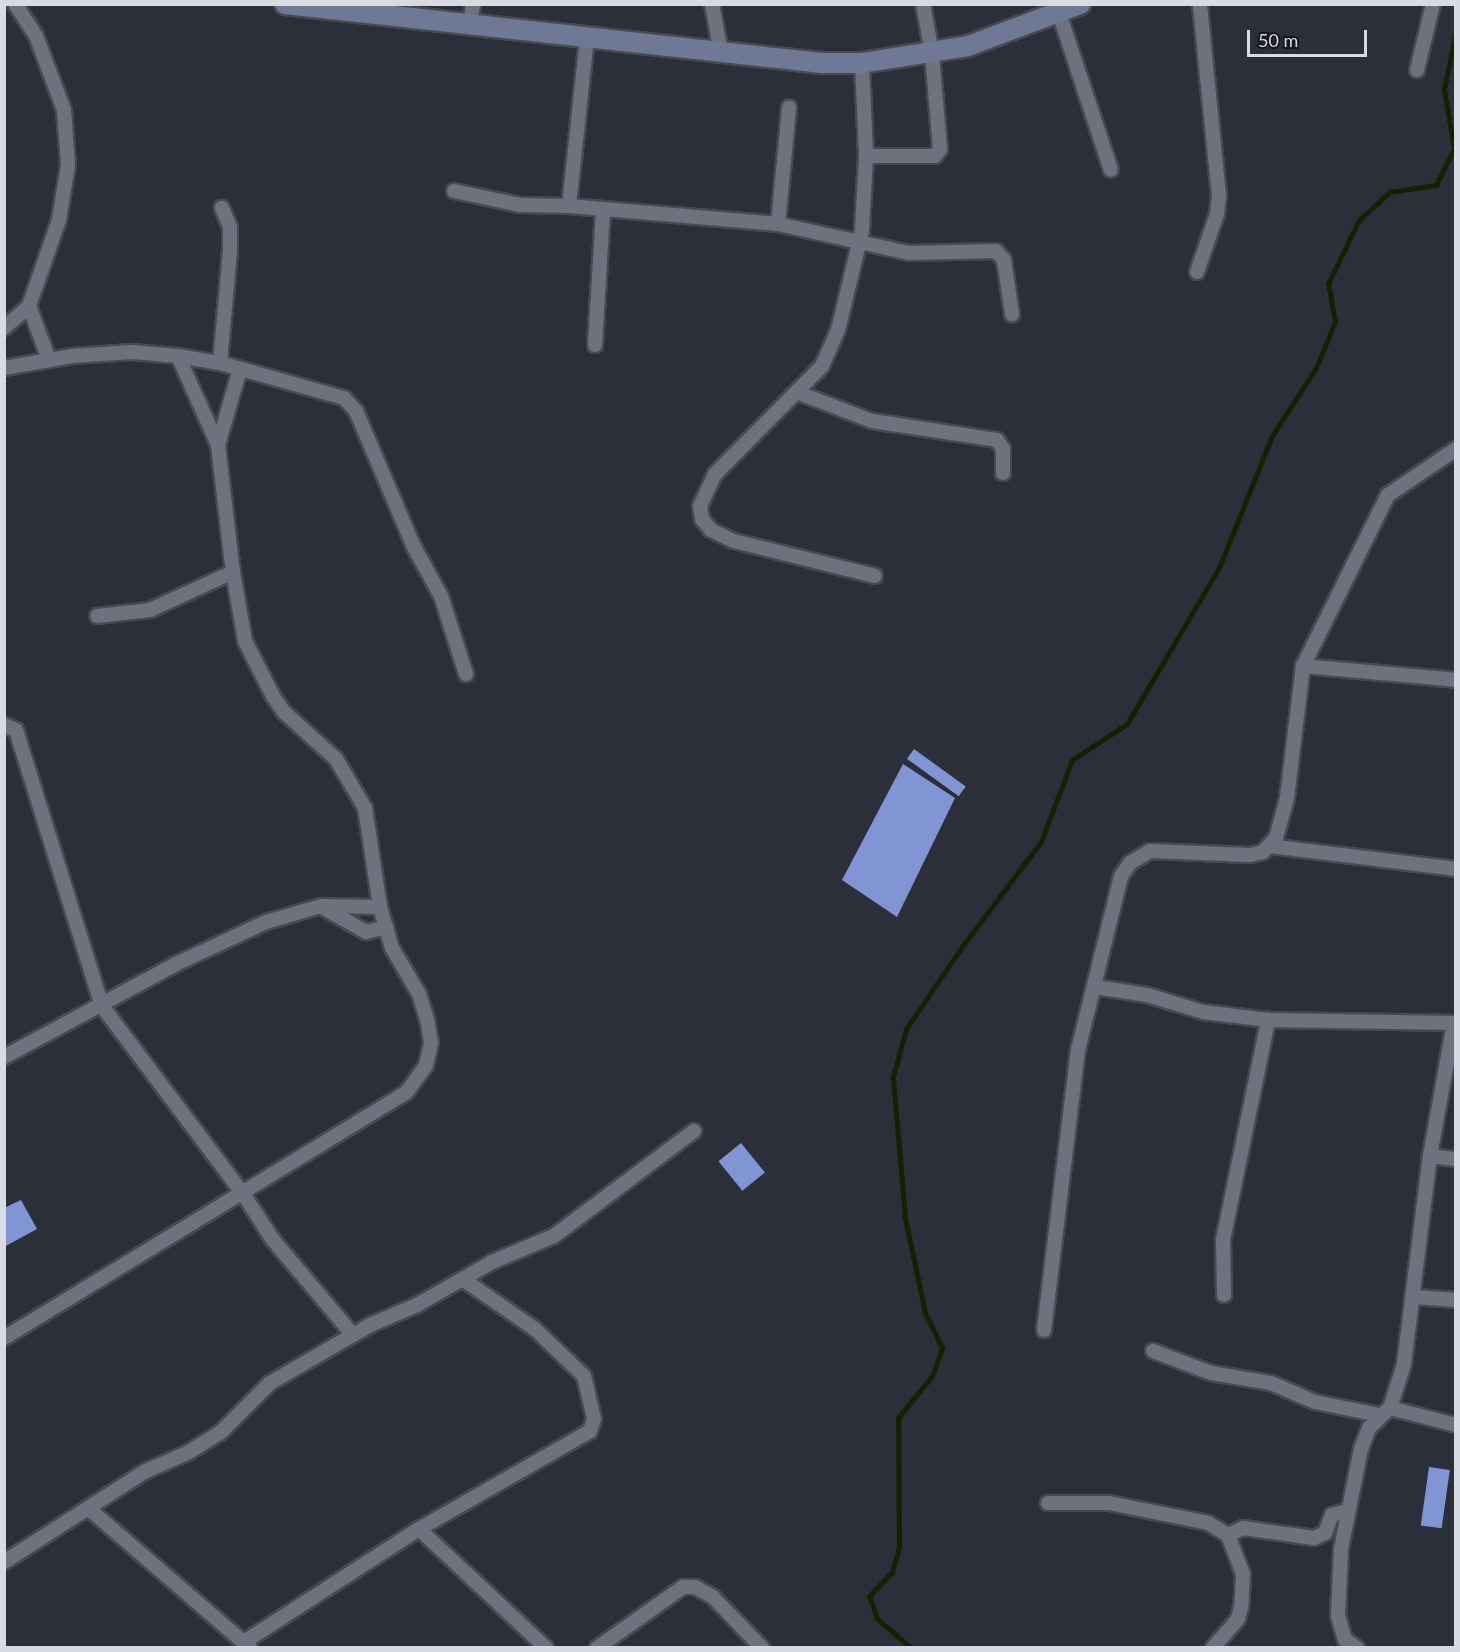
<!DOCTYPE html>
<style>
body{margin:0}
#map{position:relative;width:1460px;height:1652px;overflow:hidden;background:#2b2f3a;font-family:Lato,sans-serif}
div>[style]{position:absolute}
[style*='--x']{left:calc(var(--x)*1px);top:calc(var(--y)*1px);width:calc(var(--w)*1px);rotate:calc(var(--a)*1deg)}
.stream>*{height:4.5px;margin:-2.25px;padding:0 2.25px;transform-origin:2.25px;border-radius:2.25px;background:#171f00}
.building>*{inset:0;background:#8195d5;transform-origin:0 0}
.roads{filter:drop-shadow(2px 0 #474a53) drop-shadow(-2px 0 #474a53) drop-shadow(0 2px #474a53) drop-shadow(0 -2px #474a53)}
.street>*{height:14px;margin:-7px;padding:0 7px;transform-origin:7px;border-radius:7px;background:#6d727e}
.secondary>*{height:20px;margin:-10px;padding:0 10px;transform-origin:10px;border-radius:10px;background:#6f7894}
span{translate:-50% -50%;white-space:nowrap;text-align:center;line-height:1.15;-webkit-text-stroke:6px #16171c;paint-order:stroke}
.frame{position:absolute;inset:0;border:6px solid #d8dbe2;pointer-events:none}
.scale{position:absolute;left:1247px;top:30px;width:120px;height:27px;box-sizing:border-box;border:3px solid #d8dbe2;border-top:0;padding-left:8px;font-size:18px;line-height:21px;white-space:nowrap;color:#d8dbe2;-webkit-text-stroke:4px #16171c;paint-order:stroke}
</style>
<div id="map">
<div class="stream">
<i style="--x:911;--y:1648;--w:45;--a:-139.5"></i>
<i style="--x:877;--y:1619;--w:24;--a:-109"></i>
<i style="--x:869;--y:1596;--w:33;--a:-46"></i>
<i style="--x:892;--y:1572;--w:26;--a:-74"></i>
<i style="--x:899;--y:1547;--w:129;--a:-90.4"></i>
<i style="--x:898;--y:1418;--w:54;--a:-51"></i>
<i style="--x:932;--y:1376;--w:30;--a:-70"></i>
<i style="--x:942;--y:1348;--w:39;--a:-116"></i>
<i style="--x:925;--y:1313;--w:97;--a:-101.9"></i>
<i style="--x:905;--y:1218;--w:142;--a:-94.9"></i>
<i style="--x:893;--y:1077;--w:50;--a:-74.8"></i>
<i style="--x:906;--y:1029;--w:103;--a:-55.7"></i>
<i style="--x:964;--y:944;--w:128;--a:-53"></i>
<i style="--x:1041;--y:842;--w:88;--a:-69.3"></i>
<i style="--x:1072;--y:760;--w:66;--a:-33.2"></i>
<i style="--x:1127;--y:724;--w:181;--a:-59.5"></i>
<i style="--x:1219;--y:568;--w:142;--a:-68.1"></i>
<i style="--x:1272;--y:436;--w:81;--a:-57.1"></i>
<i style="--x:1316;--y:368;--w:50;--a:-67.6"></i>
<i style="--x:1335;--y:322;--w:39;--a:-100"></i>
<i style="--x:1328;--y:284;--w:71;--a:-64.2"></i>
<i style="--x:1359;--y:220;--w:42;--a:-42.1"></i>
<i style="--x:1390;--y:192;--w:47;--a:-8.7"></i>
<i style="--x:1436;--y:185;--w:40;--a:-63.4"></i>
<i style="--x:1454;--y:149;--w:60;--a:-99.6"></i>
<i style="--x:1444;--y:90;--w:60;--a:-78.5"></i>
</div>
<div class="building">
<i style="left:914px;top:749px;width:64px;height:12px;rotate:36deg"></i>
<i style="clip-path:polygon(903px 764px,955px 798px,897px 917px,842px 880px)"></i>
<i style="left:741px;top:1143px;width:38px;height:29px;rotate:51deg"></i>
<i style="clip-path:polygon(21px 1200px,37px 1229px,4px 1247px,4px 1208px)"></i>
<i style="left:1429px;top:1467px;width:21px;height:59px;rotate:8deg"></i>
</div>
<div class="roads">
<div class="street">
<i style="--x:712;--y:4;--w:50;--a:79.6"></i>
<i style="--x:1059;--y:13;--w:165;--a:71.7"></i>
<i style="--x:470;--y:24;--w:20;--a:-81"></i>
<i style="--x:862;--y:63;--w:93;--a:87.5"></i>
<i style="--x:866;--y:156;--w:75;--a:93.1"></i>
<i style="--x:862;--y:231;--w:102;--a:103.6"></i>
<i style="--x:838;--y:330;--w:39;--a:114"></i>
<i style="--x:822;--y:366;--w:152;--a:134.7"></i>
<i style="--x:715;--y:474;--w:35;--a:115"></i>
<i style="--x:700;--y:506;--w:13;--a:81"></i>
<i style="--x:702;--y:519;--w:14;--a:51"></i>
<i style="--x:711;--y:530;--w:25;--a:26"></i>
<i style="--x:734;--y:541;--w:145;--a:13.9"></i>
<i style="--x:1417;--y:70;--w:68;--a:-76.4"></i>
<i style="--x:866;--y:156;--w:69;--a:0"></i>
<i style="--x:935;--y:156;--w:9;--a:-54"></i>
<i style="--x:940;--y:149;--w:96;--a:-94.8"></i>
<i style="--x:932;--y:53;--w:50;--a:-100.4"></i>
<i style="--x:454;--y:191;--w:67;--a:12"></i>
<i style="--x:520;--y:205;--w:49;--a:1.2"></i>
<i style="--x:569;--y:206;--w:210;--a:4.9"></i>
<i style="--x:778;--y:224;--w:134;--a:12.5"></i>
<i style="--x:909;--y:253;--w:87;--a:-1.3"></i>
<i style="--x:996;--y:251;--w:12;--a:48"></i>
<i style="--x:1004;--y:260;--w:55;--a:81.6"></i>
<i style="--x:569;--y:206;--w:169;--a:-83.9"></i>
<i style="--x:778;--y:224;--w:117;--a:-84.6"></i>
<i style="--x:1197;--y:272;--w:61;--a:-71"></i>
<i style="--x:1217;--y:214;--w:18;--a:-84"></i>
<i style="--x:1219;--y:196;--w:193;--a:-95.7"></i>
<i style="--x:29;--y:306;--w:58;--a:69.7"></i>
<i style="--x:4;--y:328;--w:33;--a:-41"></i>
<i style="--x:29;--y:306;--w:91;--a:-70.8"></i>
<i style="--x:59;--y:220;--w:56;--a:-80.7"></i>
<i style="--x:68;--y:165;--w:55;--a:-94.2"></i>
<i style="--x:64;--y:110;--w:79;--a:-110.7"></i>
<i style="--x:36;--y:36;--w:38;--a:-123"></i>
<i style="--x:595;--y:345;--w:135;--a:-86.6"></i>
<i style="--x:178;--y:356;--w:43;--a:9.5"></i>
<i style="--x:220;--y:363;--w:129;--a:15.8"></i>
<i style="--x:344;--y:398;--w:18;--a:47"></i>
<i style="--x:356;--y:411;--w:148;--a:66.9"></i>
<i style="--x:414;--y:547;--w:56;--a:61.1"></i>
<i style="--x:441;--y:596;--w:82;--a:72.2"></i>
<i style="--x:220;--y:363;--w:111;--a:-84.9"></i>
<i style="--x:230;--y:252;--w:25;--a:-90"></i>
<i style="--x:230;--y:227;--w:21;--a:-113"></i>
<i style="--x:4;--y:368;--w:69;--a:-10"></i>
<i style="--x:72;--y:356;--w:60;--a:-3.8"></i>
<i style="--x:132;--y:352;--w:46;--a:5"></i>
<i style="--x:178;--y:356;--w:98;--a:65.8"></i>
<i style="--x:218;--y:445;--w:128;--a:83.3"></i>
<i style="--x:233;--y:572;--w:91;--a:155.4"></i>
<i style="--x:150;--y:610;--w:53;--a:173.5"></i>
<i style="--x:799;--y:393;--w:78;--a:21"></i>
<i style="--x:872;--y:421;--w:126;--a:8.6"></i>
<i style="--x:997;--y:440;--w:11;--a:56"></i>
<i style="--x:1003;--y:449;--w:24;--a:90"></i>
<i style="--x:218;--y:445;--w:79;--a:-73.9"></i>
<i style="--x:1303;--y:666;--w:154;--a:5.2"></i>
<i style="--x:4;--y:725;--w:13;--a:23"></i>
<i style="--x:16;--y:730;--w:289;--a:72.7"></i>
<i style="--x:102;--y:1006;--w:236;--a:53.1"></i>
<i style="--x:244;--y:1195;--w:54;--a:57.2"></i>
<i style="--x:273;--y:1240;--w:124;--a:49.9"></i>
<i style="--x:1269;--y:846;--w:188;--a:7"></i>
<i style="--x:322;--y:907;--w:51;--a:29.6"></i>
<i style="--x:366;--y:932;--w:21;--a:-14"></i>
<i style="--x:1095;--y:987;--w:53;--a:8.7"></i>
<i style="--x:1147;--y:995;--w:59;--a:16.9"></i>
<i style="--x:1203;--y:1012;--w:65;--a:7"></i>
<i style="--x:1268;--y:1020;--w:188;--a:0.9"></i>
<i style="--x:4;--y:1057;--w:196;--a:-28.4"></i>
<i style="--x:176;--y:964;--w:99;--a:-25"></i>
<i style="--x:266;--y:922;--w:57;--a:-16.2"></i>
<i style="--x:321;--y:906;--w:59;--a:1"></i>
<i style="--x:1430;--y:1156;--w:26;--a:7"></i>
<i style="--x:1224;--y:1295;--w:55;--a:-91"></i>
<i style="--x:1223;--y:1240;--w:225;--a:-78.4"></i>
<i style="--x:1415;--y:1297;--w:41;--a:4.2"></i>
<i style="--x:1044;--y:1330;--w:282;--a:-83.1"></i>
<i style="--x:1078;--y:1050;--w:179;--a:-76.1"></i>
<i style="--x:1121;--y:876;--w:16;--a:-55"></i>
<i style="--x:1130;--y:863;--w:23;--a:-31"></i>
<i style="--x:1150;--y:851;--w:100;--a:2.3"></i>
<i style="--x:1250;--y:855;--w:13;--a:-13"></i>
<i style="--x:1263;--y:852;--w:19;--a:-47"></i>
<i style="--x:1276;--y:838;--w:41;--a:-74.6"></i>
<i style="--x:1287;--y:798;--w:133;--a:-83.1"></i>
<i style="--x:1303;--y:666;--w:191;--a:-63.6"></i>
<i style="--x:1388;--y:495;--w:82;--a:-34.1"></i>
<i style="--x:4;--y:1338;--w:471;--a:-31.4"></i>
<i style="--x:406;--y:1093;--w:34;--a:-54"></i>
<i style="--x:426;--y:1065;--w:23;--a:-77"></i>
<i style="--x:431;--y:1043;--w:20;--a:-99"></i>
<i style="--x:428;--y:1023;--w:30;--a:-107"></i>
<i style="--x:419;--y:994;--w:53;--a:-120.4"></i>
<i style="--x:392;--y:948;--w:43;--a:-106.3"></i>
<i style="--x:380;--y:907;--w:100;--a:-98.6"></i>
<i style="--x:365;--y:808;--w:57;--a:-120.6"></i>
<i style="--x:336;--y:759;--w:70;--a:-137.9"></i>
<i style="--x:284;--y:712;--w:19;--a:-125"></i>
<i style="--x:273;--y:696;--w:62;--a:-117"></i>
<i style="--x:245;--y:641;--w:70;--a:-99.9"></i>
<i style="--x:1153;--y:1351;--w:62;--a:20.8"></i>
<i style="--x:1211;--y:1373;--w:61;--a:9.5"></i>
<i style="--x:1271;--y:1383;--w:48;--a:23.4"></i>
<i style="--x:1315;--y:1402;--w:65;--a:11.5"></i>
<i style="--x:1390;--y:1408;--w:68;--a:14.4"></i>
<i style="--x:1048;--y:1503;--w:61;--a:0"></i>
<i style="--x:1109;--y:1503;--w:101;--a:11.4"></i>
<i style="--x:1208;--y:1523;--w:23;--a:31"></i>
<i style="--x:1228;--y:1535;--w:42;--a:69"></i>
<i style="--x:1243;--y:1574;--w:33;--a:93"></i>
<i style="--x:1241;--y:1607;--w:12;--a:104"></i>
<i style="--x:1238;--y:1619;--w:38;--a:131"></i>
<i style="--x:88;--y:1508;--w:214;--a:40.8"></i>
<i style="--x:419;--y:1529;--w:174;--a:43.1"></i>
<i style="--x:1228;--y:1535;--w:17;--a:-25"></i>
<i style="--x:1243;--y:1528;--w:72;--a:8"></i>
<i style="--x:1314;--y:1538;--w:12;--a:-24"></i>
<i style="--x:1325;--y:1533;--w:19;--a:-69"></i>
<i style="--x:1332;--y:1515;--w:16;--a:-15"></i>
<i style="--x:4;--y:1562;--w:169;--a:-32.7"></i>
<i style="--x:146;--y:1471;--w:47;--a:-23.8"></i>
<i style="--x:189;--y:1452;--w:36;--a:-32"></i>
<i style="--x:220;--y:1433;--w:71;--a:-45"></i>
<i style="--x:270;--y:1383;--w:116;--a:-30.1"></i>
<i style="--x:370;--y:1325;--w:51;--a:-23.1"></i>
<i style="--x:417;--y:1305;--w:86;--a:-29.8"></i>
<i style="--x:492;--y:1262;--w:67;--a:-22.8"></i>
<i style="--x:554;--y:1236;--w:175;--a:-36.9"></i>
<i style="--x:244;--y:1642;--w:208;--a:-32.9"></i>
<i style="--x:419;--y:1529;--w:197;--a:-29.8"></i>
<i style="--x:590;--y:1431;--w:13;--a:-72"></i>
<i style="--x:594;--y:1419;--w:44;--a:-103.1"></i>
<i style="--x:584;--y:1376;--w:68;--a:-136.2"></i>
<i style="--x:535;--y:1329;--w:86;--a:-145.4"></i>
<i style="--x:597;--y:1648;--w:105;--a:-35.3"></i>
<i style="--x:683;--y:1587;--w:12;--a:0"></i>
<i style="--x:695;--y:1587;--w:21;--a:29"></i>
<i style="--x:713;--y:1597;--w:71;--a:46.1"></i>
<i style="--x:1357;--y:1648;--w:14;--a:-146"></i>
<i style="--x:1345;--y:1640;--w:25;--a:-106"></i>
<i style="--x:1338;--y:1616;--w:67;--a:-87.4"></i>
<i style="--x:1341;--y:1549;--w:102;--a:-78.7"></i>
<i style="--x:1361;--y:1449;--w:22;--a:-69"></i>
<i style="--x:1369;--y:1428;--w:29;--a:-44"></i>
<i style="--x:1390;--y:1408;--w:46;--a:-72.3"></i>
<i style="--x:1404;--y:1364;--w:210;--a:-82.9"></i>
<i style="--x:1430;--y:1156;--w:135;--a:-79.8"></i>
</div>
<div class="secondary">
<i style="--x:285;--y:4;--w:540;--a:6.27"></i>
<i style="--x:822;--y:63;--w:40;--a:0"></i>
<i style="--x:862;--y:63;--w:107;--a:-9.1"></i>
<i style="--x:968;--y:46;--w:120;--a:-20.6"></i>
</div>
</div>
<div class="frame"></div>
<div class="scale">50 m</div>
</div>
